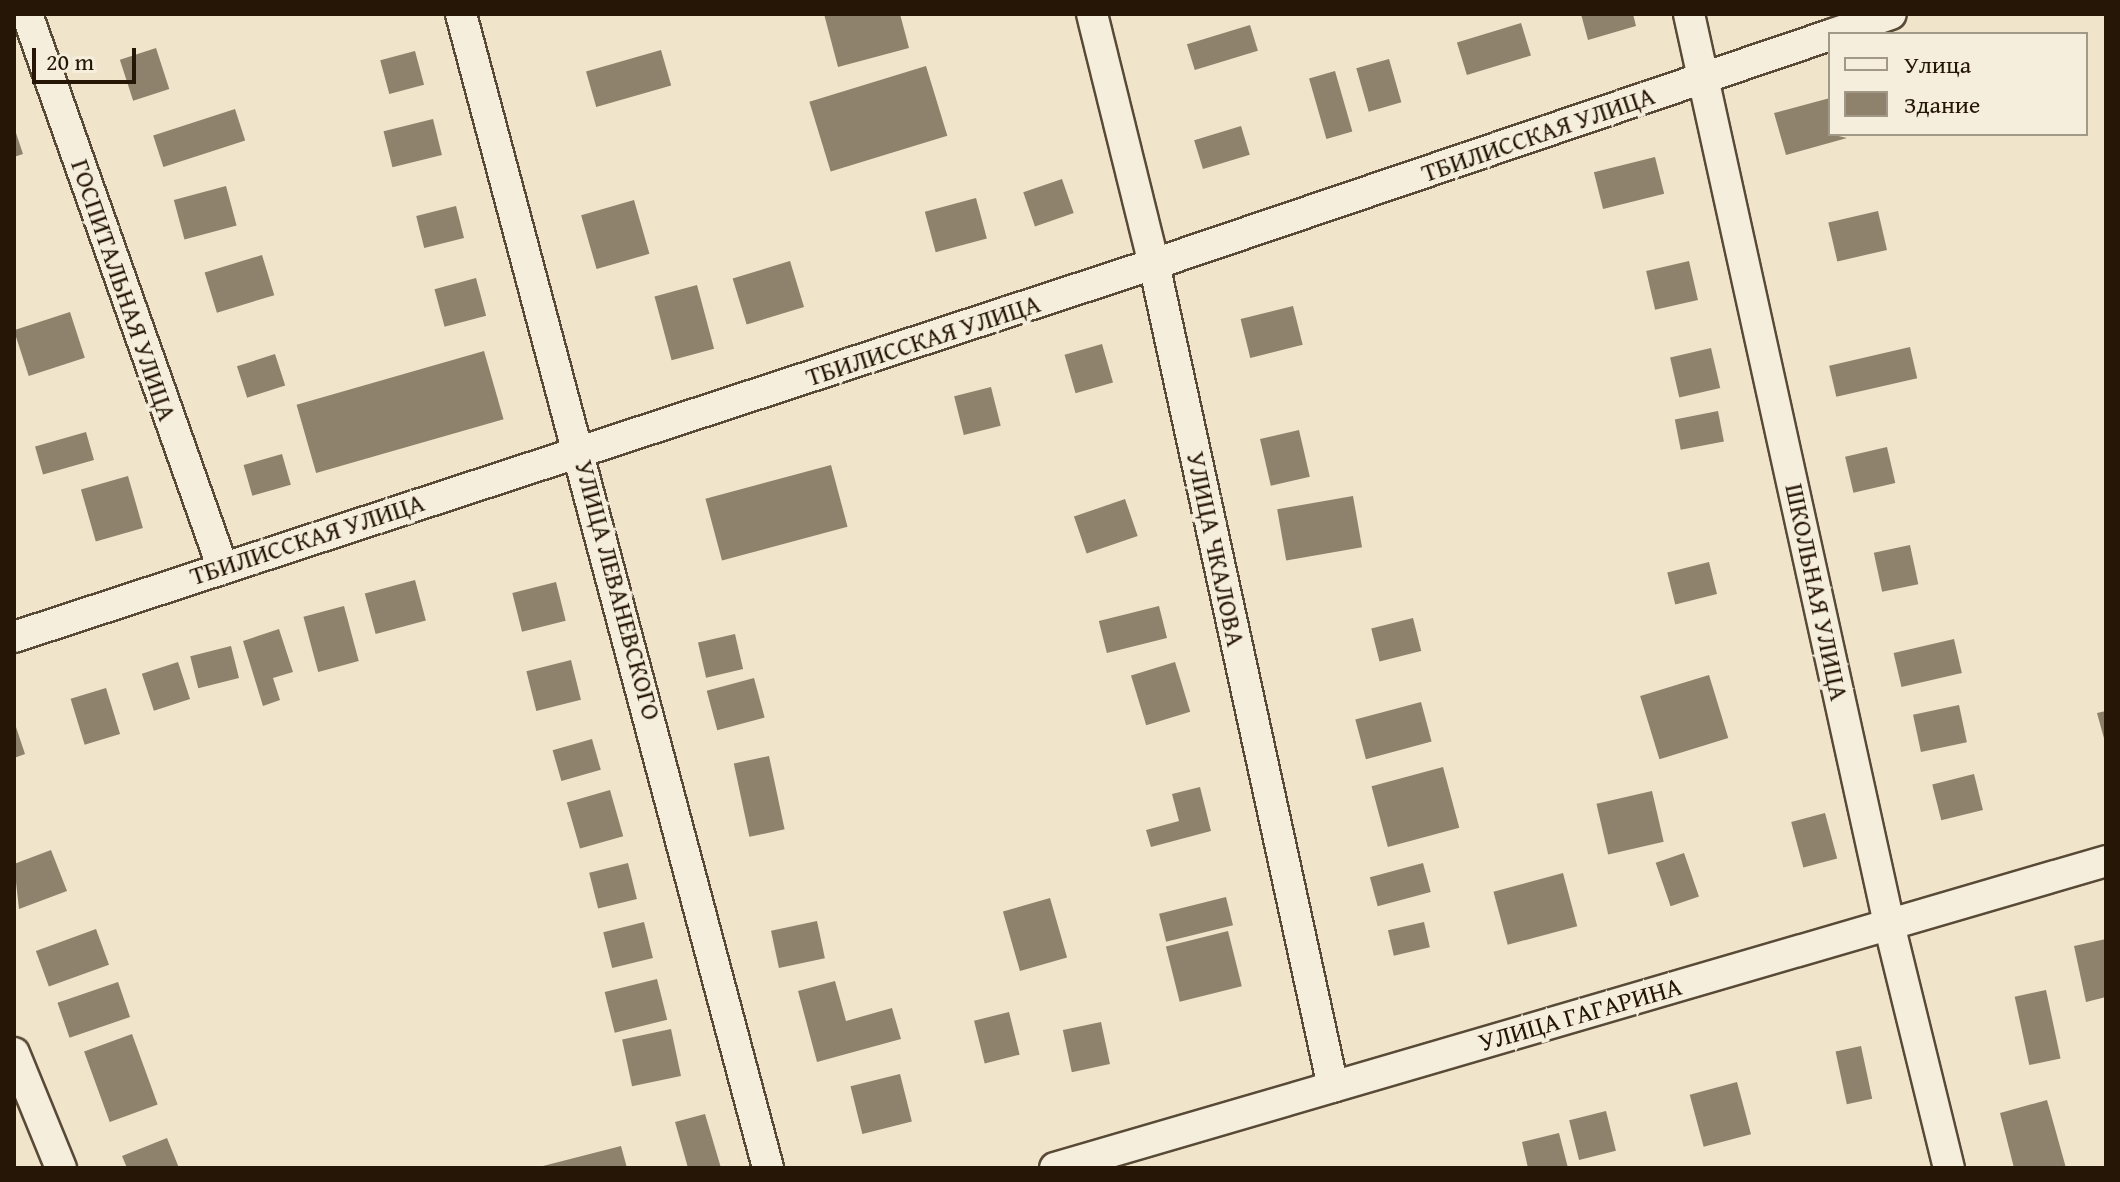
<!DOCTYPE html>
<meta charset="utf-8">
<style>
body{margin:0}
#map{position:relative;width:2120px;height:1182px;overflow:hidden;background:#f0e5cb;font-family:"Gentium Book Plus",serif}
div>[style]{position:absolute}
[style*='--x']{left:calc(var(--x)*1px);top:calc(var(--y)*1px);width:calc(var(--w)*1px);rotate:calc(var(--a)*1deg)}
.building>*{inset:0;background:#8f826c;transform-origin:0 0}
.roads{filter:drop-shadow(2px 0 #584a36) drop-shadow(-2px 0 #584a36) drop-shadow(0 2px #584a36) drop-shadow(0 -2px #584a36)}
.street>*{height:30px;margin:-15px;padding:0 15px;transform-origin:15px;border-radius:15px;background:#f5eedd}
span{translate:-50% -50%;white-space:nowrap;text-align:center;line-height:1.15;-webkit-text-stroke:8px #f5eedd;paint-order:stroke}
.street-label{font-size:26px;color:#261605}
.frame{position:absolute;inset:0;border:16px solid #261605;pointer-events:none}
.legend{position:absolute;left:1828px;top:32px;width:260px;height:104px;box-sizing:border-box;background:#f5eedd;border:2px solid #a29887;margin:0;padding:10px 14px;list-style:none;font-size:24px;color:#261605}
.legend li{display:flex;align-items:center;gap:16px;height:40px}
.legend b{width:40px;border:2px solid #a29887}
.scale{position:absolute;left:32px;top:48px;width:104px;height:36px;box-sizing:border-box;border:4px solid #261605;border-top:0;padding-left:10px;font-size:24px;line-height:28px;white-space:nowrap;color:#261605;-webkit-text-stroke:6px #f5eedd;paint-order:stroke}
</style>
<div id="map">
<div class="building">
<i style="clip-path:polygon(824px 14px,900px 14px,909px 48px,838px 67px)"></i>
<i style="clip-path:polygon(1581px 14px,1633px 14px,1636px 26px,1588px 40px)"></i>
<i style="left:1521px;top:23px;width:34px;height:67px;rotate:73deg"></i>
<i style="left:1250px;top:25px;width:27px;height:66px;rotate:73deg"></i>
<i style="left:156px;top:48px;width:43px;height:38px;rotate:72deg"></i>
<i style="left:661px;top:50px;width:37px;height:78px;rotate:74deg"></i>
<i style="left:415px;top:51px;width:35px;height:36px;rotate:75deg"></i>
<i style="left:1389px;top:59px;width:45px;height:34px;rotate:74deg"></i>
<i style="left:926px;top:66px;width:73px;height:122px;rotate:73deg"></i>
<i style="left:1335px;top:71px;width:63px;height:27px;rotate:74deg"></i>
<i style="clip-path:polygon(1830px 98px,1830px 134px,1847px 138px,1786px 155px,1774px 113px)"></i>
<i style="left:235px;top:109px;width:33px;height:86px;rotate:72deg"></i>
<i style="left:433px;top:119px;width:37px;height:51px;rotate:76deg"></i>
<i style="left:1241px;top:126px;width:30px;height:49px;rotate:73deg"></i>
<i style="clip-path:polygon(14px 127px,23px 154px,14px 157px)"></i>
<i style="left:1655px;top:157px;width:38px;height:63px;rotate:76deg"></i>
<i style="left:1062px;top:179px;width:36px;height:41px;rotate:71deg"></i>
<i style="left:226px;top:186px;width:41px;height:54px;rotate:75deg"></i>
<i style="left:976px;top:198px;width:42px;height:53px;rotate:75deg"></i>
<i style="left:634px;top:200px;width:56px;height:55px;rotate:74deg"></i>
<i style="left:456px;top:206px;width:33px;height:41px;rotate:76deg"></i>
<i style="left:1878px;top:211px;width:40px;height:51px;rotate:77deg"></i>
<i style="left:262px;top:255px;width:42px;height:60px;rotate:73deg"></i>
<i style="left:790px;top:261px;width:48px;height:60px;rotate:73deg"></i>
<i style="left:1689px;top:261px;width:40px;height:44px;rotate:77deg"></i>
<i style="left:476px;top:278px;width:39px;height:43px;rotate:75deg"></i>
<i style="left:697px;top:285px;width:66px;height:44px;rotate:75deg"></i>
<i style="left:1293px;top:306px;width:40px;height:54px;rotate:76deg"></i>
<i style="left:70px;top:312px;width:48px;height:59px;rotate:72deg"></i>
<i style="left:1102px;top:344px;width:40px;height:39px;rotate:74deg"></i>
<i style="left:1910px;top:347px;width:32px;height:83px;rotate:77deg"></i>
<i style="left:1711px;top:348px;width:41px;height:42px;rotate:77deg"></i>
<i style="left:484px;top:351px;width:71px;height:195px;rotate:74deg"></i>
<i style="left:275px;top:354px;width:33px;height:40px;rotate:72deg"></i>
<i style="left:991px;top:387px;width:40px;height:38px;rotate:76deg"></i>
<i style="left:1718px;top:411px;width:31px;height:44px;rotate:79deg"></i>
<i style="left:1299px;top:430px;width:48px;height:40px;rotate:77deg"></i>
<i style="left:86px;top:432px;width:29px;height:53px;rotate:74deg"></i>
<i style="left:1887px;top:447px;width:37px;height:43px;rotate:77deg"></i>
<i style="left:282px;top:454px;width:32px;height:40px;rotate:74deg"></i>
<i style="left:831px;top:465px;width:64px;height:130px;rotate:75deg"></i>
<i style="left:128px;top:476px;width:54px;height:49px;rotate:74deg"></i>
<i style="left:1353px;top:496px;width:52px;height:77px;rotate:80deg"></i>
<i style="left:1125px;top:499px;width:39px;height:54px;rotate:71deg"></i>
<i style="left:1910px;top:545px;width:40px;height:37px;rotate:78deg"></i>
<i style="left:1709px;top:562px;width:33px;height:43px;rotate:76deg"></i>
<i style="left:415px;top:580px;width:42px;height:52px;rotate:75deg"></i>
<i style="left:556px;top:582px;width:40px;height:45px;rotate:76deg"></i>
<i style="left:344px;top:606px;width:57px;height:42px;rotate:75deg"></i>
<i style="left:1159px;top:606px;width:33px;height:62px;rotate:76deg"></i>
<i style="left:1413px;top:618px;width:34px;height:43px;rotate:76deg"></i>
<i style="clip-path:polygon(279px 629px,293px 672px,273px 678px,280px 700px,263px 706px,243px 641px)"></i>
<i style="left:735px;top:634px;width:36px;height:38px;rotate:77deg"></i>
<i style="left:1954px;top:639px;width:35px;height:62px;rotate:77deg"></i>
<i style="left:231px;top:646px;width:33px;height:42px;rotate:76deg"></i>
<i style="left:571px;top:660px;width:41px;height:46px;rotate:76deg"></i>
<i style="left:178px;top:662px;width:39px;height:38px;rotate:72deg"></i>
<i style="left:1175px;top:662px;width:52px;height:46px;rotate:73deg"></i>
<i style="left:1709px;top:675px;width:66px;height:72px;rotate:73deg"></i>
<i style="left:754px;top:678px;width:41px;height:49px;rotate:75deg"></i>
<i style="left:106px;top:688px;width:48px;height:37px;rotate:73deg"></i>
<i style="left:1421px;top:702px;width:41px;height:68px;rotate:75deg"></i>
<i style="left:1959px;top:705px;width:38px;height:47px;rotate:78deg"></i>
<i style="clip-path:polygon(2106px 711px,2106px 742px,2105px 742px,2097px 713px)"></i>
<i style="clip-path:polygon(14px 721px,25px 754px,14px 758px)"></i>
<i style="left:592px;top:739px;width:32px;height:41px;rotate:74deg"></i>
<i style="left:769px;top:756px;width:75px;height:36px;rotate:78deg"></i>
<i style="left:1443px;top:767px;width:63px;height:74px;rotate:75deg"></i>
<i style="left:1974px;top:774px;width:37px;height:43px;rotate:76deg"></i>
<i style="clip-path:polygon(1200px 787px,1211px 831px,1151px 847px,1146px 830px,1179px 821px,1172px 794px)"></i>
<i style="left:610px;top:790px;width:48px;height:45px;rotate:74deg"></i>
<i style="left:1652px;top:791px;width:52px;height:57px;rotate:77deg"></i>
<i style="left:1825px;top:813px;width:47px;height:35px;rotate:75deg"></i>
<i style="clip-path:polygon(51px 850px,67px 891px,19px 909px,14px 864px)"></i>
<i style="left:1684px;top:853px;width:46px;height:30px;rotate:71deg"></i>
<i style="left:628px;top:863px;width:37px;height:40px;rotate:76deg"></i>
<i style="left:1423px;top:863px;width:30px;height:55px;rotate:75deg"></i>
<i style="left:1563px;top:873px;width:55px;height:72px;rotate:75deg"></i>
<i style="left:1226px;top:897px;width:29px;height:69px;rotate:76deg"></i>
<i style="left:1050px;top:898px;width:62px;height:49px;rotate:74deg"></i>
<i style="left:817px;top:921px;width:38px;height:47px;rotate:78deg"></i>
<i style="left:644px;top:922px;width:37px;height:42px;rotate:76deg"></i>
<i style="left:1424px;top:922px;width:26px;height:37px;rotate:77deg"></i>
<i style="left:96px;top:929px;width:38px;height:64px;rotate:70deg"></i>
<i style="left:1228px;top:931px;width:57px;height:64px;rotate:76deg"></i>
<i style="clip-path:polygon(2106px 939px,2106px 997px,2086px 1002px,2074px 946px)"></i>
<i style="left:657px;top:979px;width:42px;height:54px;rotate:76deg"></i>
<i style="clip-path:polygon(835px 981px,846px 1021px,892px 1008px,901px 1039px,817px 1062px,798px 991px)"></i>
<i style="left:118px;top:982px;width:37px;height:64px;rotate:71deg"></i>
<i style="left:2046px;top:990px;width:70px;height:32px;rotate:78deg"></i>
<i style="left:1009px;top:1012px;width:44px;height:36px;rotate:76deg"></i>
<i style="left:1101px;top:1022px;width:43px;height:39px;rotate:78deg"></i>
<i style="left:671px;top:1029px;width:48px;height:50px;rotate:78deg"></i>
<i style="left:132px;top:1034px;width:75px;height:51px;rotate:70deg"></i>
<i style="left:1861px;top:1046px;width:54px;height:26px;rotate:78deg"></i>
<i style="left:900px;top:1074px;width:49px;height:51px;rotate:76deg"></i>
<i style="left:1737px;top:1082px;width:54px;height:49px;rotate:75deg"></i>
<i style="clip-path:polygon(2047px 1100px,2066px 1168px,2014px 1168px,2000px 1113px)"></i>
<i style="left:1606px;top:1111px;width:41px;height:38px;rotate:76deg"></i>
<i style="clip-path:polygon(705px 1114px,721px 1168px,688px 1168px,675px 1122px)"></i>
<i style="clip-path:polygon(1559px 1133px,1568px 1168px,1528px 1168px,1522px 1142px)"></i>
<i style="clip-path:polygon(167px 1138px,179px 1168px,127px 1168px,122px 1156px)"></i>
<i style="clip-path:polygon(621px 1146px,627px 1168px,539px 1168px,539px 1167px)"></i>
</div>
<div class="roads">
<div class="street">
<i style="--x:27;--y:14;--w:585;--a:70.54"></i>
<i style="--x:461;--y:14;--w:1194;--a:75.1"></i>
<i style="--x:1092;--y:14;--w:258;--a:76.1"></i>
<i style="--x:1154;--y:264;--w:842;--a:77.73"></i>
<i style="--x:1689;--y:14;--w:932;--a:77.6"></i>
<i style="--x:1889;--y:924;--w:251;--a:76.2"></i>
<i style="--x:1833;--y:34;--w:61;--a:-19"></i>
<i style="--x:14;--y:637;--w:1199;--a:-18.12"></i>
<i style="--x:1154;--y:264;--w:714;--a:-18.71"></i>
<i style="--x:14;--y:1053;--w:124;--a:67.8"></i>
<i style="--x:1055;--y:1168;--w:1095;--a:-16.28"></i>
</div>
</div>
<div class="street-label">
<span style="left:1538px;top:134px;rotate:-19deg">ТБИЛИССКАЯ УЛИЦА</span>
<span style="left:124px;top:290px;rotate:71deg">ГОСПИТАЛЬНАЯ УЛИЦА</span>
<span style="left:923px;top:340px;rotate:-18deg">ТБИЛИССКАЯ УЛИЦА</span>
<span style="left:307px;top:539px;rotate:-18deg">ТБИЛИССКАЯ УЛИЦА</span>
<span style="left:1216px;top:549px;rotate:78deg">УЛИЦА ЧКАЛОВА</span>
<span style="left:618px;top:590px;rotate:75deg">УЛИЦА ЛЕВАНЕВСКОГО</span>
<span style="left:1817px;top:592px;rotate:78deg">ШКОЛЬНАЯ УЛИЦА</span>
<span style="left:1580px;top:1014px;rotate:-16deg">УЛИЦА ГАГАРИНА</span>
</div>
<div class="frame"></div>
<ul class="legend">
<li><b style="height:10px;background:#f5eedd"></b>Улица</li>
<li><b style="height:22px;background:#8f826c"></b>Здание</li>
</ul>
<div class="scale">20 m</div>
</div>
